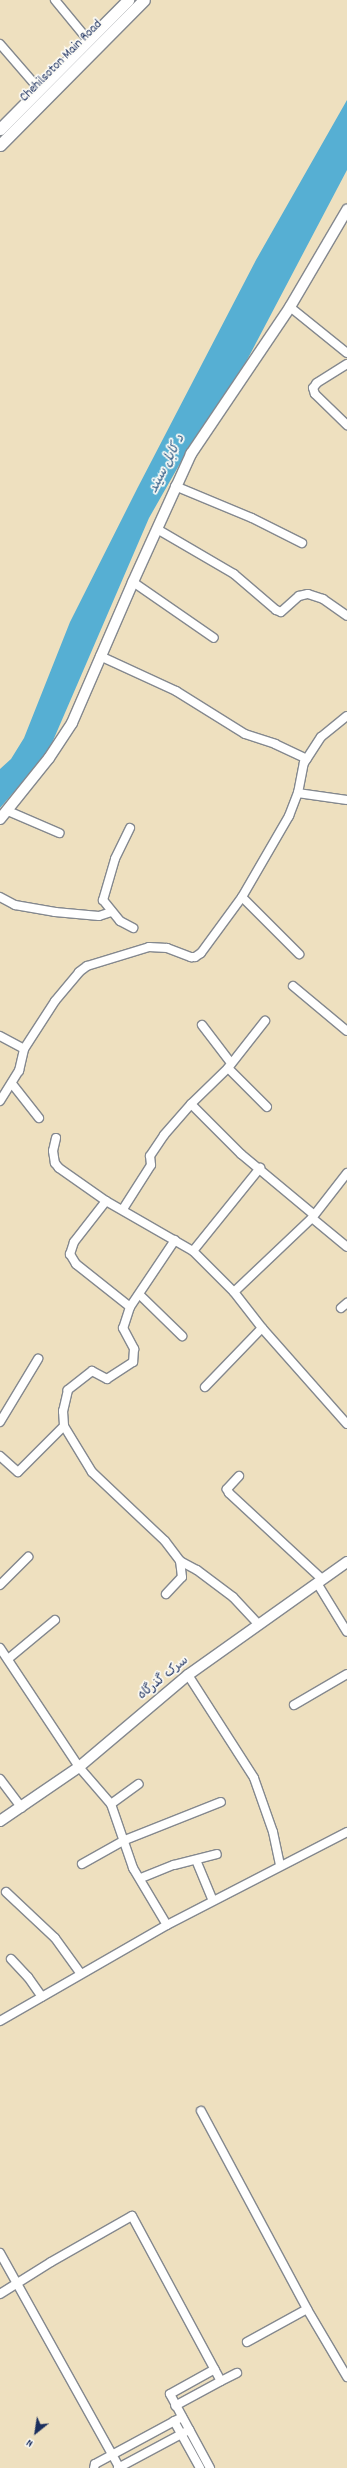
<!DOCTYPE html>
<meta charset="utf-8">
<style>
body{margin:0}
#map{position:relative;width:347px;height:2468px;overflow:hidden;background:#eee0bf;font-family:Dekko,"Playpen Sans Arabic",sans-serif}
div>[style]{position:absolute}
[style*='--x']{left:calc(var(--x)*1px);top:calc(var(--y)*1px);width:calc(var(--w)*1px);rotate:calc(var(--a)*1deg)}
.water>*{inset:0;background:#56afd3}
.roads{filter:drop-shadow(1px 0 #84888e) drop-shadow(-1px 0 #84888e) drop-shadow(0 1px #84888e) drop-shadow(0 -1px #84888e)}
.minor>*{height:8px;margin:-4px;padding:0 4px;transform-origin:4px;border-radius:4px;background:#fff}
.tertiary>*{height:10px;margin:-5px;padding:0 5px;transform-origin:5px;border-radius:5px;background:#fff}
.secondary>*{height:11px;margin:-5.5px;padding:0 5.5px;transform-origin:5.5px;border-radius:5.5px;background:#fff}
span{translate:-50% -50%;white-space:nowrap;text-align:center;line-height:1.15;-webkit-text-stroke:3.5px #fdfcf7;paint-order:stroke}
.street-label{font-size:13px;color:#1b2f5e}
.water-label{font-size:14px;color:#305c87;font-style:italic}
.north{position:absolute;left:16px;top:2412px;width:40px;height:40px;-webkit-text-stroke:3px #fdfcf7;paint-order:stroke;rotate:210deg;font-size:11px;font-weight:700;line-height:16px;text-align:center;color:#1b2f5e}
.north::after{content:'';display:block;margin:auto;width:14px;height:18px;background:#1b2f5e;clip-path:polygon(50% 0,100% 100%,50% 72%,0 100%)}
</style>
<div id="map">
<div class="water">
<i style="clip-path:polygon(347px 100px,347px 170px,247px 360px,182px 460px,149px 518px,52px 743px,44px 757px,0 808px,0 769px,11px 759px,24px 738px,70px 622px,138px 487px,256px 260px)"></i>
</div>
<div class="roads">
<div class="minor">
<i style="--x:55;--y:0;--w:52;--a:50.5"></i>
<i style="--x:0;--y:44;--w:60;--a:49.1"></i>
<i style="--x:290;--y:307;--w:73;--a:38.9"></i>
<i style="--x:347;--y:364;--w:36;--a:148"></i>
<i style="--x:317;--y:383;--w:6;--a:129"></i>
<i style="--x:313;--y:388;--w:6;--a:72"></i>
<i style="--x:315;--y:394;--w:45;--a:44.1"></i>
<i style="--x:175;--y:486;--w:83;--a:22.6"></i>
<i style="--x:252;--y:518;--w:56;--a:26.6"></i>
<i style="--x:157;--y:529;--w:89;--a:30.3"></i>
<i style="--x:234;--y:574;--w:55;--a:40.6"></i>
<i style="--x:276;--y:610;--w:5;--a:22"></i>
<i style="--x:281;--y:612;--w:24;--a:-42"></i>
<i style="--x:299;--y:596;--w:9;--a:-13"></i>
<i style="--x:308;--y:594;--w:16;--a:18"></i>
<i style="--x:323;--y:599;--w:29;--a:35"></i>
<i style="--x:133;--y:582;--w:98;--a:34.7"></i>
<i style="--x:100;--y:656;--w:84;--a:24.7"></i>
<i style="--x:176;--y:691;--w:81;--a:31.9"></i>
<i style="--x:245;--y:734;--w:32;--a:18"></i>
<i style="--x:275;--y:744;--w:35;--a:25"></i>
<i style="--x:298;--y:793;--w:49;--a:8.1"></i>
<i style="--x:8;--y:811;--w:56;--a:23.3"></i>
<i style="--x:130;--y:828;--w:34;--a:116"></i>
<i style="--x:115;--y:859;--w:43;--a:106.3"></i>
<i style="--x:103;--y:900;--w:27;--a:51"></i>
<i style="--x:120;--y:921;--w:15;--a:28"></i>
<i style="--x:0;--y:897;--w:17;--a:28"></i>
<i style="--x:15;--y:905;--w:41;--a:9.9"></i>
<i style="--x:55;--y:912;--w:44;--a:5.2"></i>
<i style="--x:99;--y:916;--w:13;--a:-18"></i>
<i style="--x:242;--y:897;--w:81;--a:45"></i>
<i style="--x:293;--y:986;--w:70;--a:39.8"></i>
<i style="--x:202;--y:1025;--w:48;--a:52.7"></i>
<i style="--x:0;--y:1036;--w:27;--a:28"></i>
<i style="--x:228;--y:1068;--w:55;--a:45"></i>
<i style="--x:13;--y:1085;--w:42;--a:51.8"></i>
<i style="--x:0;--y:1101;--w:36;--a:-58"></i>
<i style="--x:19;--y:1071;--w:23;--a:-77"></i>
<i style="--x:24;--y:1049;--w:57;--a:-57.1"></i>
<i style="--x:55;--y:1001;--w:38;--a:-50"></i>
<i style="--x:79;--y:972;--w:10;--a:-37"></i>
<i style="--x:87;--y:966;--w:65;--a:-17"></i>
<i style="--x:149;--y:947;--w:18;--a:3"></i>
<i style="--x:167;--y:948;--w:26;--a:21"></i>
<i style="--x:191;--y:957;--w:4;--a:0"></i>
<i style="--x:195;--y:957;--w:7;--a:-34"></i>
<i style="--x:201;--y:953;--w:69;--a:-53.8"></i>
<i style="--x:242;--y:897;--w:94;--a:-59.9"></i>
<i style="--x:289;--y:816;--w:25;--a:-69"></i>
<i style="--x:298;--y:793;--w:31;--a:-79"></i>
<i style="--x:304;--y:763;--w:31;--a:-57"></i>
<i style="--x:321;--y:737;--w:33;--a:-39"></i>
<i style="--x:191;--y:1104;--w:71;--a:45"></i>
<i style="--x:241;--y:1154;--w:94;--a:39.8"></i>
<i style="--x:56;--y:1138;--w:13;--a:103"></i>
<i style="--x:53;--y:1151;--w:12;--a:81"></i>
<i style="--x:55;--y:1163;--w:6;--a:51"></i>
<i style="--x:59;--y:1168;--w:57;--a:35.1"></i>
<i style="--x:106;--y:1201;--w:100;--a:29.9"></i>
<i style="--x:193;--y:1251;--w:58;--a:45"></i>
<i style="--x:234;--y:1292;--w:46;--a:52.1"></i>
<i style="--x:262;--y:1328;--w:128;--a:48.5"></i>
<i style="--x:106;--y:1201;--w:52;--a:128"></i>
<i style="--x:74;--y:1242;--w:13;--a:108"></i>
<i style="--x:70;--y:1254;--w:12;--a:59"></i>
<i style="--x:76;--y:1264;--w:69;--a:38.5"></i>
<i style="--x:123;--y:1209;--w:52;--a:-57.5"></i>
<i style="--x:151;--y:1165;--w:9;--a:-96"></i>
<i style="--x:150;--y:1156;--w:25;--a:-56"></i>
<i style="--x:164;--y:1135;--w:41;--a:-48.9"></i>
<i style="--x:191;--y:1104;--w:52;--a:-44.2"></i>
<i style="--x:228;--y:1068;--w:60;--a:-51.8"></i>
<i style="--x:312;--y:1218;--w:45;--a:39.6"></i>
<i style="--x:175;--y:1240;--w:81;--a:123.9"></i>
<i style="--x:130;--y:1307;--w:22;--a:108"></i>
<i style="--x:123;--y:1328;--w:24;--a:62"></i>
<i style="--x:134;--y:1349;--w:13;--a:94"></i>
<i style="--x:133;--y:1362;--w:31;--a:147"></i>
<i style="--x:107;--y:1379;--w:17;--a:-152"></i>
<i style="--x:92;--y:1371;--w:31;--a:142"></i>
<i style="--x:68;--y:1390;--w:22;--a:103"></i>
<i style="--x:63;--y:1411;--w:15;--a:86"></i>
<i style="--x:64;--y:1426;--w:54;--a:58.7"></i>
<i style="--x:92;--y:1472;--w:100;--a:43.4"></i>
<i style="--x:165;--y:1541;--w:25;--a:53"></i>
<i style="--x:180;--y:1561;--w:19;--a:28"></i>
<i style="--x:197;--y:1570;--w:45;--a:36.9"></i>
<i style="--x:233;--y:1597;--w:37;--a:47"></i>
<i style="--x:193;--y:1251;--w:107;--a:-51.1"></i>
<i style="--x:234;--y:1292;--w:108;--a:-43.5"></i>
<i style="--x:312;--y:1218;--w:57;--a:-52.1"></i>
<i style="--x:140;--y:1295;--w:59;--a:44.3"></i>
<i style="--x:341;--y:1308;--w:8;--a:-40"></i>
<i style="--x:205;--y:1387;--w:82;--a:-46"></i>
<i style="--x:0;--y:1422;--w:74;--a:-58.9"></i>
<i style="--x:0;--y:1456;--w:24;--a:42"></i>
<i style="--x:18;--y:1472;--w:65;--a:-45"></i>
<i style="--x:239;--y:1476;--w:18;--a:133"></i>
<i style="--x:227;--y:1489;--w:4;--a:63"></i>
<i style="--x:229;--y:1493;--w:127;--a:42.8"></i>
<i style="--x:317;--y:1583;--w:57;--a:58.5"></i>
<i style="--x:0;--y:1585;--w:40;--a:-45"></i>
<i style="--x:166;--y:1594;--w:23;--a:-47"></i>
<i style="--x:182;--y:1577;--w:16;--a:-97"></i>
<i style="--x:0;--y:1648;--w:143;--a:56.4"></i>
<i style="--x:79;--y:1767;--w:49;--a:49.1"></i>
<i style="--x:111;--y:1804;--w:68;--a:71"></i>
<i style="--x:133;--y:1868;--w:66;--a:59.2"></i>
<i style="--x:8;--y:1659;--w:61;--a:-39.7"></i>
<i style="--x:188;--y:1675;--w:122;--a:57.3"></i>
<i style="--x:254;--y:1778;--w:57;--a:70.6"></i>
<i style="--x:273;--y:1832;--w:34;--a:78"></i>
<i style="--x:294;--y:1705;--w:61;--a:-30.3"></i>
<i style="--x:0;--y:1779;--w:36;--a:53"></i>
<i style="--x:111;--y:1804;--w:34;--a:-36"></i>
<i style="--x:196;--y:1860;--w:44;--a:67.5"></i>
<i style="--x:82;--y:1864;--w:49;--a:-29.2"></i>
<i style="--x:125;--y:1840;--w:103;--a:-21.6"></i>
<i style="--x:141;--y:1878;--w:35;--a:-22"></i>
<i style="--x:174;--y:1865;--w:44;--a:-14.3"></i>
<i style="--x:6;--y:1892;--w:67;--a:43.2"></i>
<i style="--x:55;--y:1938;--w:44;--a:54.2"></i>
<i style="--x:11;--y:1959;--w:25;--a:47"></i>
<i style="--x:28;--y:1977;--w:24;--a:55"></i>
<i style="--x:0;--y:2021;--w:193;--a:-29.9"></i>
<i style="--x:167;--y:1925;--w:203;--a:-27.3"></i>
<i style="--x:201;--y:2111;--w:225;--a:61.8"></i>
<i style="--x:307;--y:2309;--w:79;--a:59.5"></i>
<i style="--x:0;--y:2253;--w:245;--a:60.9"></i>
<i style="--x:0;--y:2294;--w:60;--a:-32.1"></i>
<i style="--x:51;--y:2262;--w:93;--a:-29.6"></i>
<i style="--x:132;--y:2216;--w:187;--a:61.7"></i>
<i style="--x:221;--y:2381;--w:52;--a:151.5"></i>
<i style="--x:247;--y:2342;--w:68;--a:-28.8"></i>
<i style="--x:221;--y:2381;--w:18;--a:-27"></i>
<i style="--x:174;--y:2421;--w:54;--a:61"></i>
<i style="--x:94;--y:2468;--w:4;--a:-76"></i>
<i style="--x:95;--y:2464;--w:99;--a:-28.4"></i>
<i style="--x:118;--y:2468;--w:81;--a:-28.2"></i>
<i style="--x:210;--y:2468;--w:84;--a:-118.4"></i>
<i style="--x:170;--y:2394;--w:51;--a:-29.1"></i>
</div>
<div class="tertiary">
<i style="--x:0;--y:819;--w:78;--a:-51.2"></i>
<i style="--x:49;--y:758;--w:42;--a:-56.7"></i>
<i style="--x:72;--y:723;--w:154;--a:-66.6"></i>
<i style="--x:133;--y:582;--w:141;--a:-65.6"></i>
<i style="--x:191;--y:454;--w:177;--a:-56"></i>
<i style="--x:290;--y:307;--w:113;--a:-59.6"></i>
<i style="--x:0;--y:1821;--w:96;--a:-34.4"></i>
<i style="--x:79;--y:1767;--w:143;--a:-40.2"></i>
<i style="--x:188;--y:1675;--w:195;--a:-35.4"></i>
</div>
<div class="secondary">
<i style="--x:0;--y:129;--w:182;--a:-45.2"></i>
<i style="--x:0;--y:145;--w:204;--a:-45.2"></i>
</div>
</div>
<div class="street-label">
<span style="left:62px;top:62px;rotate:-45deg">Chehilsoton Main Road</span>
<span style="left:164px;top:1679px;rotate:-39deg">سرک گذرگاه</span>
</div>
<div class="water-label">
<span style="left:167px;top:464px;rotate:-63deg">د کابل سيند</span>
</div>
<div class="north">N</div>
</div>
